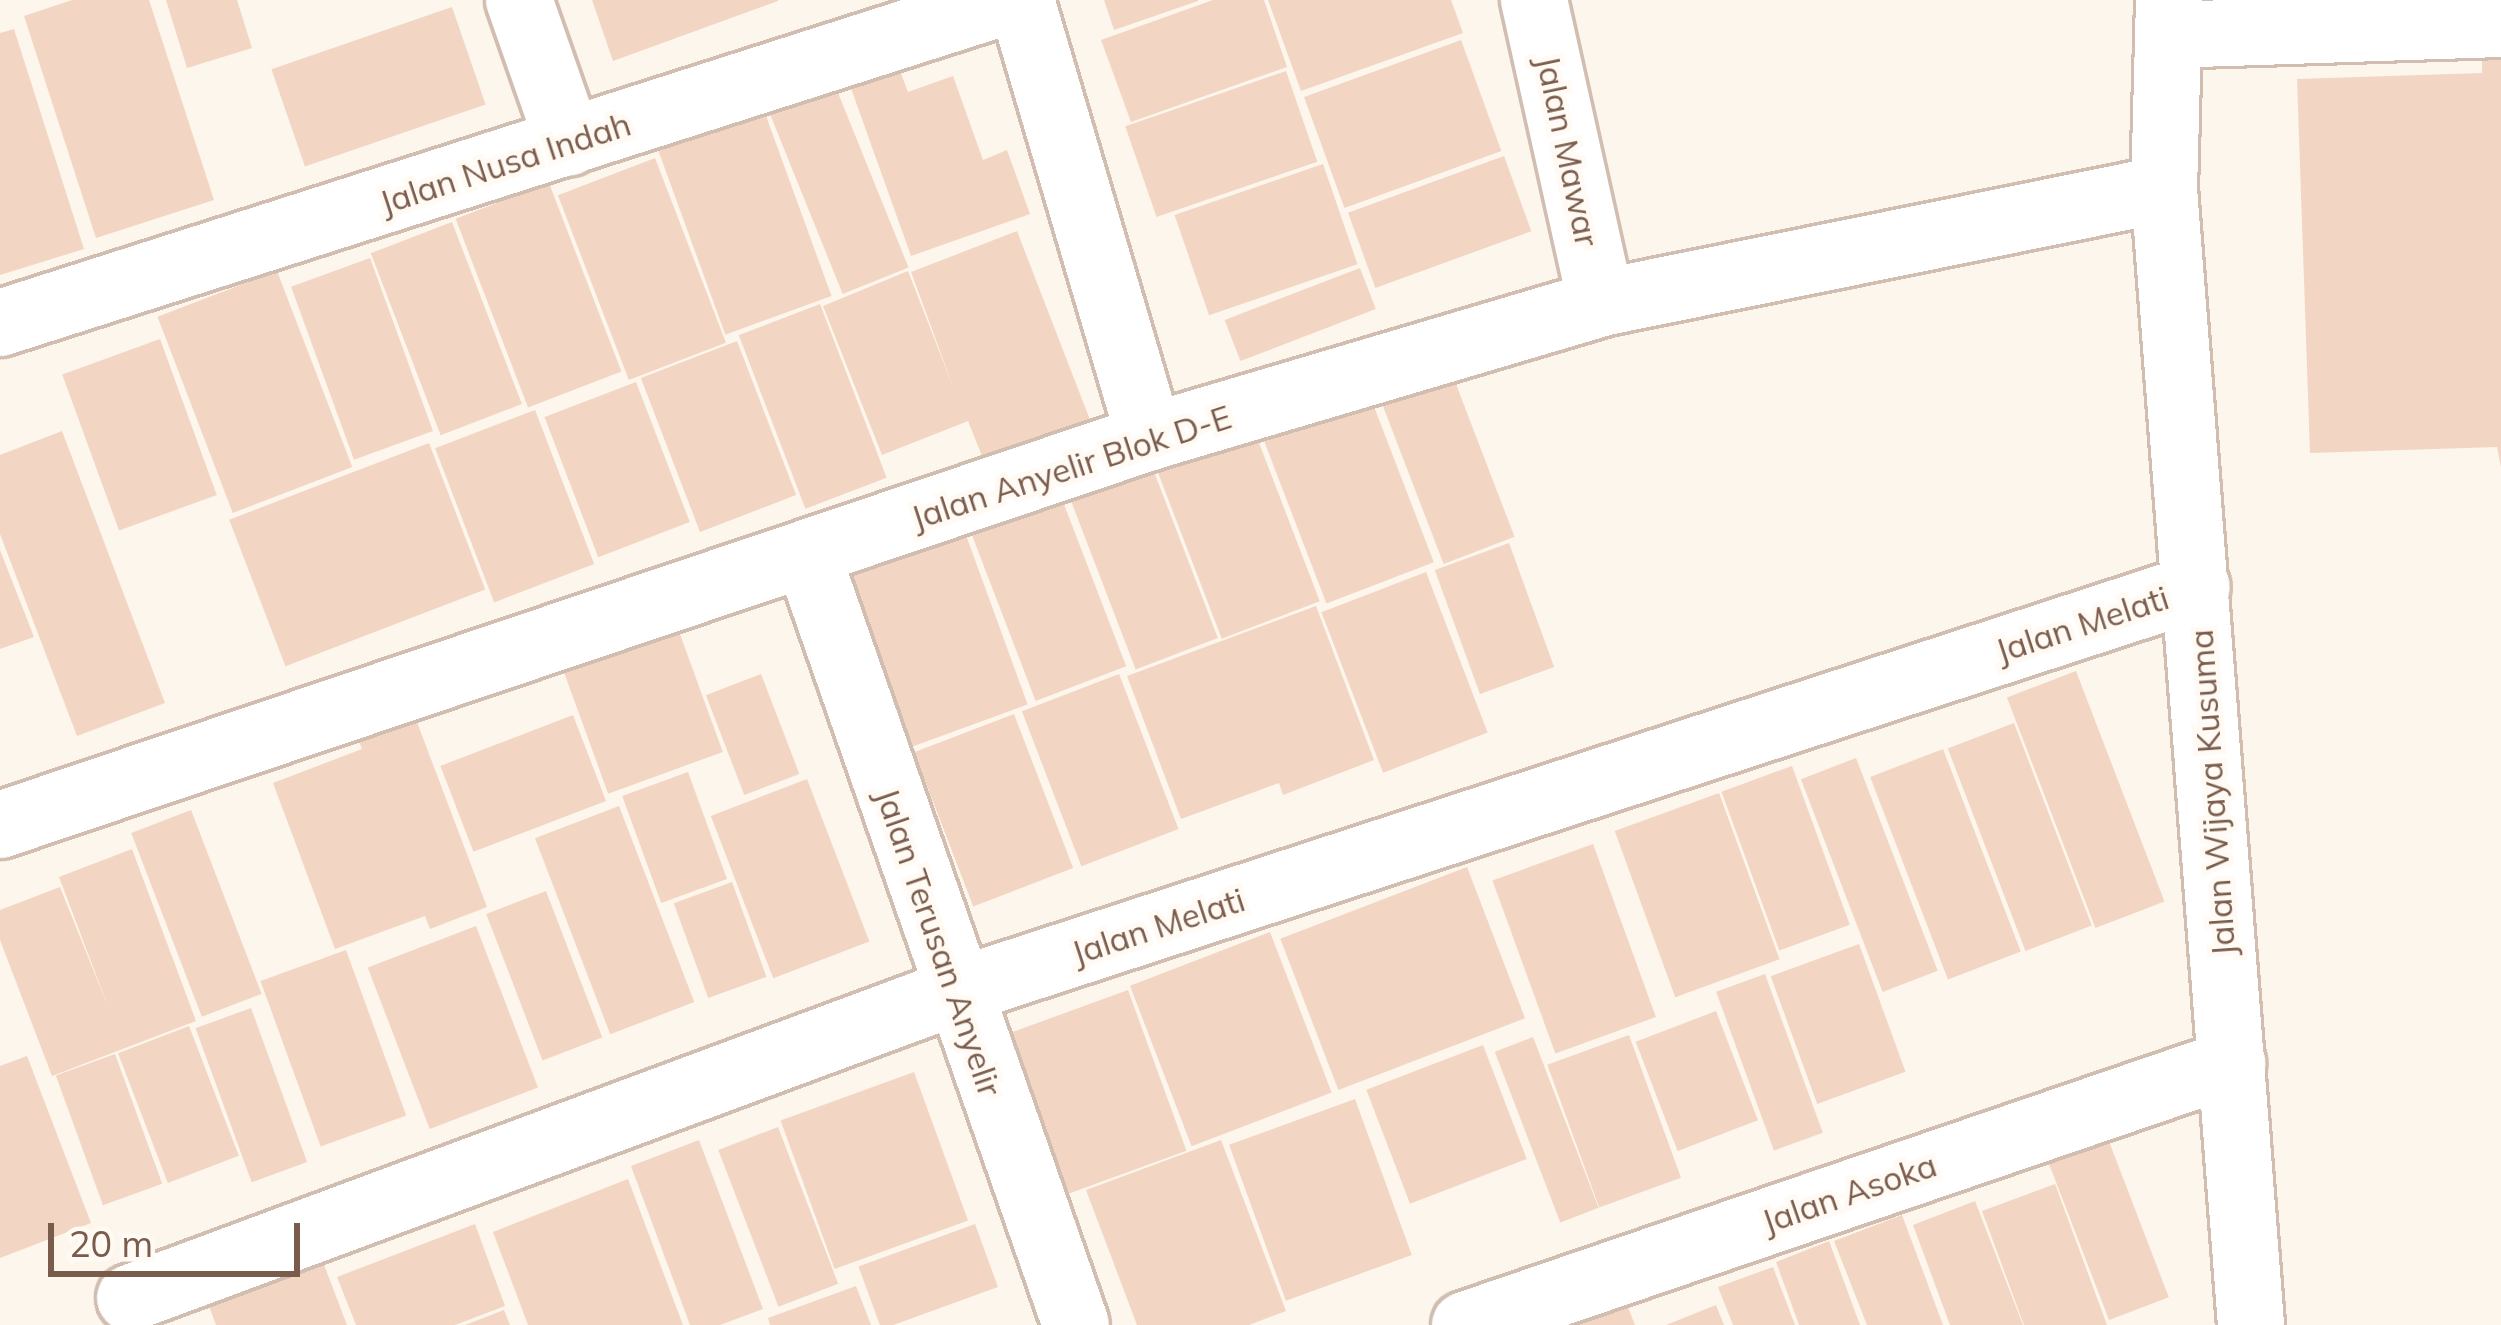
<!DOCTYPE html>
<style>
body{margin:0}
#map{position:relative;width:2501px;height:1325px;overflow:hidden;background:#fdf6ec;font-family:Mulish,sans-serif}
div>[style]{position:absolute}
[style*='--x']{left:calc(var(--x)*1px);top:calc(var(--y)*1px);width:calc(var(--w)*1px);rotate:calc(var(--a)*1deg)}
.building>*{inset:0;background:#f3d5c3;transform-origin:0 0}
.roads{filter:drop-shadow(3px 0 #d1beb0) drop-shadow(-3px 0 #d1beb0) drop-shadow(0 3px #d1beb0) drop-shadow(0 -3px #d1beb0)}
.minor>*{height:66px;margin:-33px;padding:0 33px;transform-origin:33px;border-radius:33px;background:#fff}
span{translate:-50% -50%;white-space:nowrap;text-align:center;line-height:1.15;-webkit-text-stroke:10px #fffaf3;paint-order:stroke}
.street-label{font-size:33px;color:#7a5c4d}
.scale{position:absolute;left:48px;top:1223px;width:252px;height:54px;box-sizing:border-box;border:6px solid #7a5c4d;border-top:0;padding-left:15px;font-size:36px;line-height:42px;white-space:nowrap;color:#7a5c4d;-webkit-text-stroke:9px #fffaf3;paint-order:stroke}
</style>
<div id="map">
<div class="building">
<i style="clip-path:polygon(72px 0,149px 0,214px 200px,96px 238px,24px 16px)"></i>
<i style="clip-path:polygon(166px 0,237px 0,252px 48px,187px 68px)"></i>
<i style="clip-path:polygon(592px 0,778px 0,778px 1px,613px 61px)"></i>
<i style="clip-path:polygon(1104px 0,1198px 0,1198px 1px,1114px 30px)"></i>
<i style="clip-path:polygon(1213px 0,1264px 0,1287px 67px,1131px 122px,1101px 40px)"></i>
<i style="clip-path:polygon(1268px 0,1451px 0,1463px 33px,1301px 91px)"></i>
<i style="left:452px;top:7px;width:103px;height:191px;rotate:71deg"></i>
<i style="clip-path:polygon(14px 29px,84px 249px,0 275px,0 33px)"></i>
<i style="left:1461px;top:40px;width:118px;height:167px;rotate:70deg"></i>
<i style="clip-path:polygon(2501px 59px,2501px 467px,2497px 447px,2310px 453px,2297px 79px,2482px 73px,2482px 60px)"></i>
<i style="clip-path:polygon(897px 63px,908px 92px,953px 76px,983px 160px,1007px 150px,1030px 214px,911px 256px,848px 80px)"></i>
<i style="left:1286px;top:71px;width:96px;height:170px;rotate:71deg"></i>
<i style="left:834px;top:83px;width:199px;height:71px;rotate:68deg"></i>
<i style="left:758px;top:94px;width:215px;height:113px;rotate:70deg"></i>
<i style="left:1504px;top:156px;width:80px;height:166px;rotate:70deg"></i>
<i style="left:655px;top:158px;width:198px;height:104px;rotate:69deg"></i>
<i style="left:1323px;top:164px;width:106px;height:157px;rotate:71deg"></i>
<i style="left:549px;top:183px;width:202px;height:100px;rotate:69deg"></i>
<i style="left:452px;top:222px;width:195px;height:87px;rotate:69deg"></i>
<i style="clip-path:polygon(1017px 231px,1092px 425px,986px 466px,968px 421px,882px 455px,823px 306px,908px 271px,954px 389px,911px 272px)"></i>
<i style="left:370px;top:258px;width:184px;height:84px;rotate:70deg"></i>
<i style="left:1360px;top:268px;width:44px;height:145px;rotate:69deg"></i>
<i style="left:277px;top:271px;width:210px;height:128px;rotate:69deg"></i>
<i style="left:820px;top:304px;width:186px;height:87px;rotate:69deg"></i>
<i style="left:160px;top:339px;width:166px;height:104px;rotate:70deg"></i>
<i style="left:737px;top:341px;width:165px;height:103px;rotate:69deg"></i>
<i style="left:1449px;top:366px;width:183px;height:76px;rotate:69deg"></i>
<i style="left:636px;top:382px;width:150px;height:98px;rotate:69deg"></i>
<i style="left:1370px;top:396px;width:178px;height:115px;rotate:69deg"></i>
<i style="left:535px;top:410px;width:165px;height:107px;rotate:69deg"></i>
<i style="clip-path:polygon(62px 431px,165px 703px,77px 736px,0 534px,0 455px)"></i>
<i style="left:1256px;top:435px;width:178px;height:105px;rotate:69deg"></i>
<i style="left:429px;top:443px;width:157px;height:214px;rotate:69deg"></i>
<i style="left:1148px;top:456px;width:195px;height:88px;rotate:69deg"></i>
<i style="left:1057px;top:486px;width:193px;height:97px;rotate:69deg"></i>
<i style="left:963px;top:527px;width:189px;height:142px;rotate:70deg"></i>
<i style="left:1509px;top:543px;width:132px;height:79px;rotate:70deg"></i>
<i style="clip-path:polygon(0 550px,34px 637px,0 649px)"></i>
<i style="left:1426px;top:572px;width:172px;height:112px;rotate:69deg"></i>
<i style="clip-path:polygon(1316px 606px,1374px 760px,1283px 795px,1279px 783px,1181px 819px,1127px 676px)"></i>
<i style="left:677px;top:626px;width:134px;height:122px;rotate:70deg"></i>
<i style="left:2076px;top:671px;width:247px;height:74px;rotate:69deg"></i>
<i style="left:761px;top:674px;width:107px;height:59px;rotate:69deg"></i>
<i style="left:1119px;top:674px;width:166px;height:104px;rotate:69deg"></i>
<i style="clip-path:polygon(412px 709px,487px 907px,430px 929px,425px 916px,335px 949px,273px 783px,362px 749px,355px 731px)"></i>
<i style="left:1014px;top:714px;width:165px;height:107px;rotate:69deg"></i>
<i style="left:573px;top:715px;width:92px;height:142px;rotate:69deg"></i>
<i style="left:2014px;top:723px;width:217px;height:71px;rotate:69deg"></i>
<i style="left:1943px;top:749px;width:217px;height:78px;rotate:69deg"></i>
<i style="left:1856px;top:758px;width:228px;height:59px;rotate:69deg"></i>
<i style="left:1792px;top:766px;width:169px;height:75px;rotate:70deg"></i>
<i style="left:688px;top:772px;width:114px;height:70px;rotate:70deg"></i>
<i style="left:807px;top:779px;width:174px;height:103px;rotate:69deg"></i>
<i style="left:1719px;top:793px;width:177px;height:111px;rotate:70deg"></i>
<i style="left:619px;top:806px;width:210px;height:90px;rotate:69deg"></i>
<i style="left:191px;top:810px;width:197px;height:64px;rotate:69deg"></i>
<i style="left:1593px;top:844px;width:184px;height:107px;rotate:70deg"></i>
<i style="clip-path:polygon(132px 849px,196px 1021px,52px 1076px,0 940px,0 910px,60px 887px,109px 1009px,59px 877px)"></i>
<i style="left:1467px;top:867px;width:162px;height:200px;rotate:69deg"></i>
<i style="left:732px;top:882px;width:101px;height:62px;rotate:70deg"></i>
<i style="left:546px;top:891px;width:157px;height:64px;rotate:69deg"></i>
<i style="left:476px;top:926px;width:173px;height:116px;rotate:69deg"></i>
<i style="left:1270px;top:932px;width:172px;height:150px;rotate:69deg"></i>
<i style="left:1859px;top:944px;width:136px;height:94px;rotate:70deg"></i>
<i style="left:346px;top:950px;width:176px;height:91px;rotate:70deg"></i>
<i style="left:1765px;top:974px;width:169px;height:52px;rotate:70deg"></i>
<i style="left:1128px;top:990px;width:171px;height:160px;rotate:70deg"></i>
<i style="left:251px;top:1008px;width:164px;height:59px;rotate:70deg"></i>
<i style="left:1716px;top:1011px;width:117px;height:86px;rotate:69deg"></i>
<i style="left:189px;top:1026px;width:139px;height:76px;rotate:69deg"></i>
<i style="left:1629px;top:1035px;width:152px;height:87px;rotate:70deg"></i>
<i style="left:1533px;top:1037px;width:183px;height:41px;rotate:69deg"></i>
<i style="left:1483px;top:1045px;width:122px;height:125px;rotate:69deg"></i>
<i style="left:115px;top:1054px;width:138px;height:63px;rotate:70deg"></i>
<i style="clip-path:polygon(27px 1056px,91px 1223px,0 1258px,0 1066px)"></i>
<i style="left:914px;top:1072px;width:158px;height:142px;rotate:70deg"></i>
<i style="left:1355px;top:1099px;width:166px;height:134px;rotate:70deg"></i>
<i style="left:778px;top:1127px;width:168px;height:64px;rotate:69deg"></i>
<i style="left:2105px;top:1131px;width:178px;height:64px;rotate:69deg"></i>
<i style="clip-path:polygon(699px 1140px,763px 1309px,720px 1325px,690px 1325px,631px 1166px)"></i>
<i style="clip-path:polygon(1221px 1140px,1286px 1311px,1249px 1325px,1137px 1325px,1086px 1190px)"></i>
<i style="clip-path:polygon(628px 1179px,683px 1325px,528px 1325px,493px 1232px)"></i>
<i style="clip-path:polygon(2055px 1184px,2107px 1325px,2024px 1325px,1982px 1211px)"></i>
<i style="clip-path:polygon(1975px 1201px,2023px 1325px,1950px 1325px,1913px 1225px)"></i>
<i style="clip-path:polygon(1902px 1215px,1943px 1325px,1867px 1325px,1834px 1241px)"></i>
<i style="clip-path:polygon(475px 1224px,505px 1306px,455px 1325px,356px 1325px,337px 1277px)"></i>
<i style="left:975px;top:1224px;width:67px;height:124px;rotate:70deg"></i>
<i style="clip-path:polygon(1829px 1241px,1860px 1325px,1799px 1325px,1776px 1262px)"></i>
<i style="clip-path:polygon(323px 1262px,347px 1325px,216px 1325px,209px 1306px)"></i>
<i style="clip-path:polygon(1773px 1267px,1795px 1325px,1733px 1325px,1718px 1287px)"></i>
<i style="clip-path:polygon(856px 1286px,871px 1325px,770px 1325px,768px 1318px)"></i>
<i style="clip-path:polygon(1624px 1297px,1635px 1325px,1553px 1325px)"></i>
<i style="clip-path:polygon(1716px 1305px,1724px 1325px,1666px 1325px)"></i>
<i style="clip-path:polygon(504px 1310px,510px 1325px,465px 1325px)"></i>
</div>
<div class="roads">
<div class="minor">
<i style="--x:519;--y:0;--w:151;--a:70.7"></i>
<i style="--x:1021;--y:0;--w:456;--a:73.6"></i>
<i style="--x:1534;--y:0;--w:310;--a:77.5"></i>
<i style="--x:2169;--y:0;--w:189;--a:91.5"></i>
<i style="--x:2164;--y:189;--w:1139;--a:85.62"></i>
<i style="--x:2168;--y:35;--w:333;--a:-1.9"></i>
<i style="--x:0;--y:323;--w:1060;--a:-17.73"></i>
<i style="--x:808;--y:557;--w:813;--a:70.76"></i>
<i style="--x:0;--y:825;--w:1214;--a:-18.64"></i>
<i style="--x:1150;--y:437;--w:470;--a:-16.5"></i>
<i style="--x:1601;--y:303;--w:574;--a:-11.45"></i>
<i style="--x:130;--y:1298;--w:880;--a:-20.35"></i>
<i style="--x:955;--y:992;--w:1306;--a:-18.06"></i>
<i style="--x:1465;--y:1325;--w:811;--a:-18.86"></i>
</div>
</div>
<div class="street-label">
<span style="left:1568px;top:151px;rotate:78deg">Jalan Mawar</span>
<span style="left:505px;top:163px;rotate:-18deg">Jalan Nusa Indah</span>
<span style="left:1071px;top:467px;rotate:-18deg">Jalan Anyelir Blok D-E</span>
<span style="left:2082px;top:624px;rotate:-18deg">Jalan Melati</span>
<span style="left:2212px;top:793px;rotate:-94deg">Jalan Wijaya Kusuma</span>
<span style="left:1158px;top:926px;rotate:-18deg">Jalan Melati</span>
<span style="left:939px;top:942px;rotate:71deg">Jalan Terusan Anyelir</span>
<span style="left:1849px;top:1193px;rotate:-19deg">Jalan Asoka</span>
</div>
<div class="scale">20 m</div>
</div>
